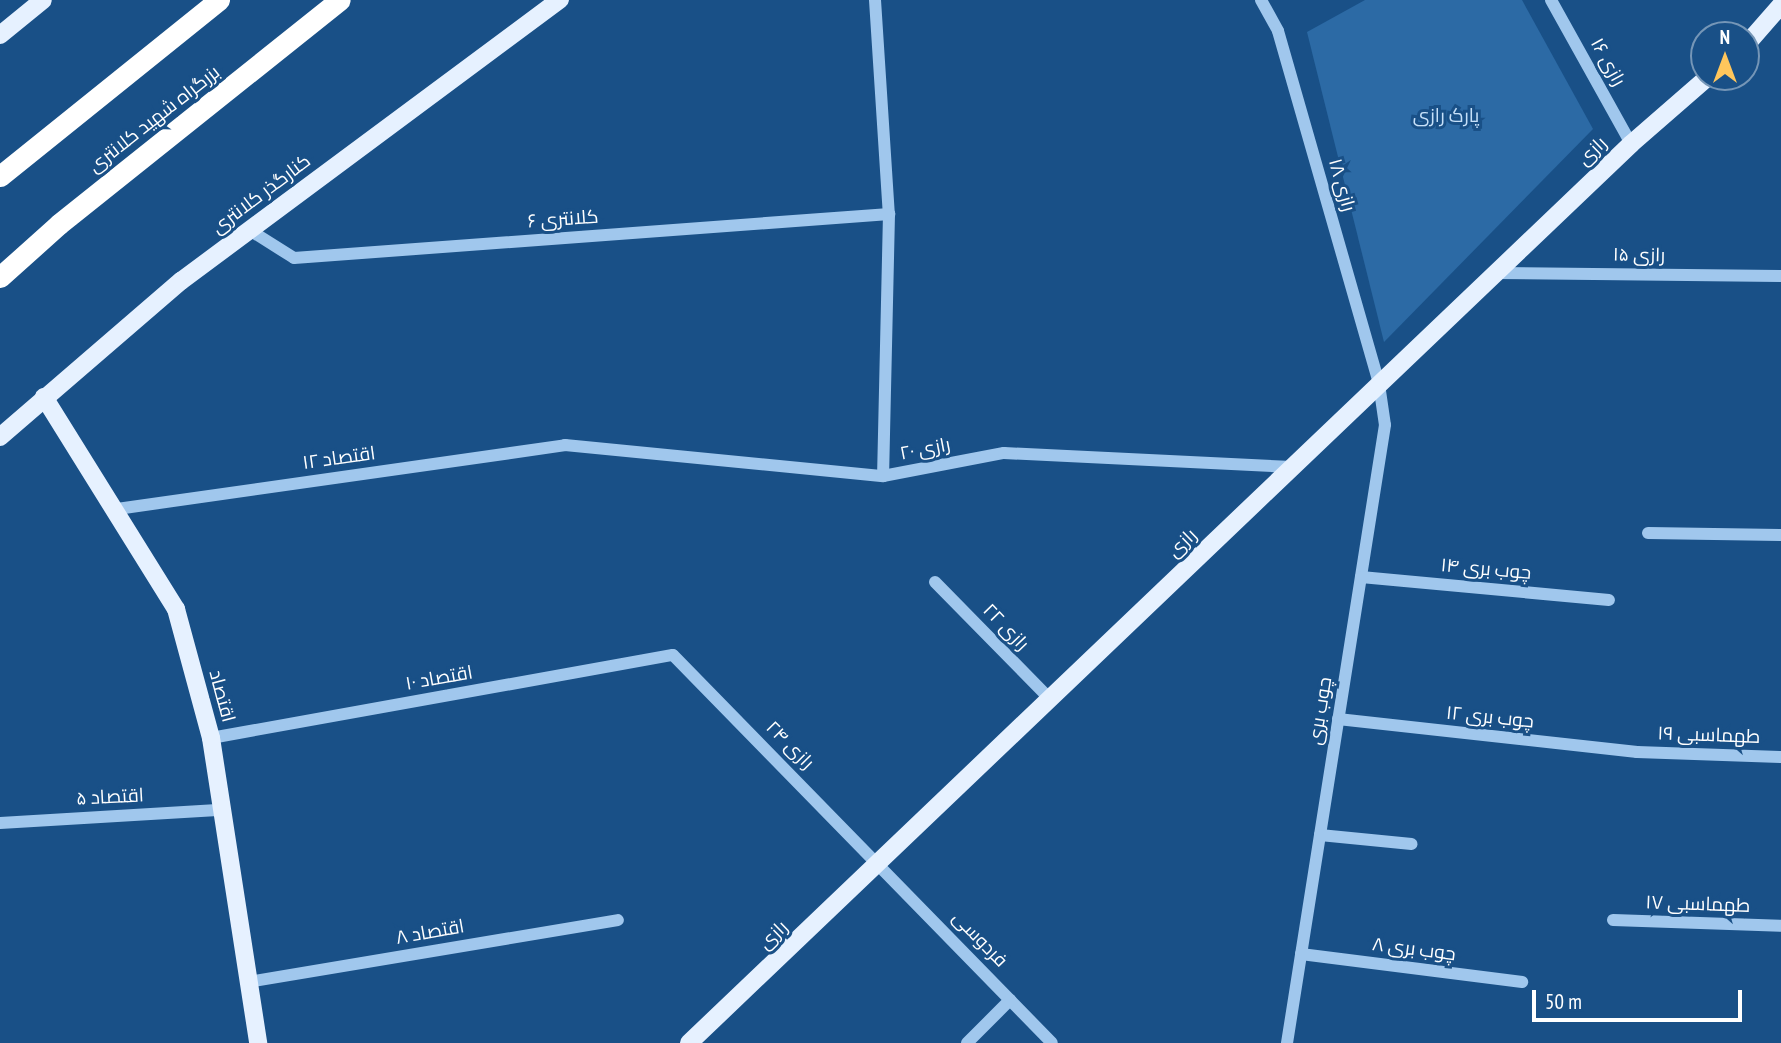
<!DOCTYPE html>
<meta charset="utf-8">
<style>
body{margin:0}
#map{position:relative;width:1781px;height:1043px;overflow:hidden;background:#195087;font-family:"PT Sans Narrow",Cairo,sans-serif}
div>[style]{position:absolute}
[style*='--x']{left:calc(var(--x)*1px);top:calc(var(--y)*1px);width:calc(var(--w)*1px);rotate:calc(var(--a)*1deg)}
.green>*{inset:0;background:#2c6aa5}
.minor>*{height:12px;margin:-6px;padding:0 6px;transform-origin:6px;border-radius:6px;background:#a0c7ed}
.major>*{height:18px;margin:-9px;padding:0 9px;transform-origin:9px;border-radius:9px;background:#e6f1ff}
.highway>*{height:21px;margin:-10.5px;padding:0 10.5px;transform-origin:10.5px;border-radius:10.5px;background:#fff}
span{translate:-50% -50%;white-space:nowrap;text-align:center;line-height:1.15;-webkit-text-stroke:6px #195087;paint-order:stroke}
.street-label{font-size:19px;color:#fff}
.park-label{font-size:19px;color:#c6e0f9}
.north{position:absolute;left:1690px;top:21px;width:70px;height:70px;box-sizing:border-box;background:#195087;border:2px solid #7596b7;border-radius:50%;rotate:0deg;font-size:19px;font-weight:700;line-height:28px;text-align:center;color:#fff}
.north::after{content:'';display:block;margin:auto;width:24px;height:32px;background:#ffc65c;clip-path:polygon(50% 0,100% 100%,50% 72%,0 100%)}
.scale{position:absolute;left:1532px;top:990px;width:210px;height:32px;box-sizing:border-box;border:4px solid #fff;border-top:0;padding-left:9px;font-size:21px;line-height:24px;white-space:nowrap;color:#fff;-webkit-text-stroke:5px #195087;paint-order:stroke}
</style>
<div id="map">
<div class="green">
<i style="clip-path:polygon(1365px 0,1522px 0,1593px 129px,1384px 342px,1307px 32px)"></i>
</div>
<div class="minor">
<i style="--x:875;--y:0;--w:214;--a:86.3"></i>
<i style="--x:889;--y:214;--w:262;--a:91.3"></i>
<i style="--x:1261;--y:0;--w:35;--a:61"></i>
<i style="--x:1278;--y:31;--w:367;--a:74"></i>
<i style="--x:1379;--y:384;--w:41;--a:81.7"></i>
<i style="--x:1385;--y:425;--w:626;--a:99.01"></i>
<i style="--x:1551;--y:0;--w:165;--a:60.9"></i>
<i style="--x:248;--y:229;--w:54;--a:32.2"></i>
<i style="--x:294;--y:258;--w:597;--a:-4.23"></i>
<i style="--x:1496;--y:273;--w:285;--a:0.6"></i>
<i style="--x:117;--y:509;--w:453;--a:-8.1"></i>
<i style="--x:565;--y:445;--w:320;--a:5.6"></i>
<i style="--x:883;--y:476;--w:123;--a:-10.8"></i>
<i style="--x:1004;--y:453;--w:288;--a:2.8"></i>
<i style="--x:1648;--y:533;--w:133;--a:0.9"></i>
<i style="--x:1361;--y:577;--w:249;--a:5.3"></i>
<i style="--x:935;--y:582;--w:164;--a:45.5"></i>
<i style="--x:1338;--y:719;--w:301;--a:6.3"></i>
<i style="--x:1637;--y:752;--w:144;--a:2"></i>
<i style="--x:211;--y:738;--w:469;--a:-10.2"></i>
<i style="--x:673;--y:655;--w:542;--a:45.67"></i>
<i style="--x:0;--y:823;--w:222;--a:-3.4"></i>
<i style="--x:1320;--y:835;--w:92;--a:5.6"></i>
<i style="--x:1613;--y:920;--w:168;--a:2"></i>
<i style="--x:1301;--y:954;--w:223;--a:7.2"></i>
<i style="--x:248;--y:982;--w:375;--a:-9.5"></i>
<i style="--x:967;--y:1043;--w:61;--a:-45"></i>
</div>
<div class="major">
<i style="--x:0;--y:35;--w:55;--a:-39.1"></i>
<i style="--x:1746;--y:45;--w:53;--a:-48.8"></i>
<i style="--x:44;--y:397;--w:250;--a:58.1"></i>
<i style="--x:176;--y:609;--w:134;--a:74.8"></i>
<i style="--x:211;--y:738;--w:309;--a:81.2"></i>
<i style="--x:0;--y:437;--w:239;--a:-40.8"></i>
<i style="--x:181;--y:281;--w:472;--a:-36.6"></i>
<i style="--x:689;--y:1043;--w:1302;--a:-43.66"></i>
<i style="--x:1631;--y:144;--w:102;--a:-41"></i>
</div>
<div class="highway">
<i style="--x:0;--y:176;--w:281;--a:-38.8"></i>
<i style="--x:0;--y:277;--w:79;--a:-41.9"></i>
<i style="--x:59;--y:224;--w:359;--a:-38.6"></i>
</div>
<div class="street-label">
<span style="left:1608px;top:62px;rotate:61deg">رازی ۱۶</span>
<span style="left:154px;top:119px;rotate:-38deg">بزرگراه شهید کلانتری</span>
<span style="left:1592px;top:151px;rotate:-44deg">رازی</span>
<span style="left:1342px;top:185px;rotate:74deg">رازی ۱۸</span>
<span style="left:261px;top:194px;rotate:-37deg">کنارگذر کلانتری</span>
<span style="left:563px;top:219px;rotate:-4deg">کلانتری ۶</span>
<span style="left:1639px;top:255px;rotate:1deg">۱۵ رازی</span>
<span style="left:925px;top:449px;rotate:-11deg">رازی ۲۰</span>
<span style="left:339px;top:458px;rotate:-8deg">۱۲ اقتصاد</span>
<span style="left:1182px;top:543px;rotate:-44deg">رازی</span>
<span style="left:1486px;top:569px;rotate:5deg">۱۴ چوب بری</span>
<span style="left:1006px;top:627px;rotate:46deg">رازی ۲۲</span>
<span style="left:439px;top:678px;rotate:-10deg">۱۰ اقتصاد</span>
<span style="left:222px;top:696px;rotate:75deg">اقتصاد</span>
<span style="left:1320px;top:711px;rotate:-81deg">چوب بری</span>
<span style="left:1490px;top:717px;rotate:6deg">۱۲ چوب بری</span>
<span style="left:1709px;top:735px;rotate:2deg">۱۹ طهماسبی</span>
<span style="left:790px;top:745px;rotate:45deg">رازی ۲۴</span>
<span style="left:110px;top:797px;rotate:-3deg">۵ اقتصاد</span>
<span style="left:1698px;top:904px;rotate:2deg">۱۷ طهماسبی</span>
<span style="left:430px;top:932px;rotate:-10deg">۸ اقتصاد</span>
<span style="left:773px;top:935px;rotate:-44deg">رازی</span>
<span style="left:980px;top:939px;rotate:46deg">فردوسی</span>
<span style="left:1414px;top:949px;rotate:7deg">۸ چوب بری</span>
</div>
<div class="park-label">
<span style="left:1446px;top:116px">پارک رازی</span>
</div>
<div class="north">N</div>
<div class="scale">50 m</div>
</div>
